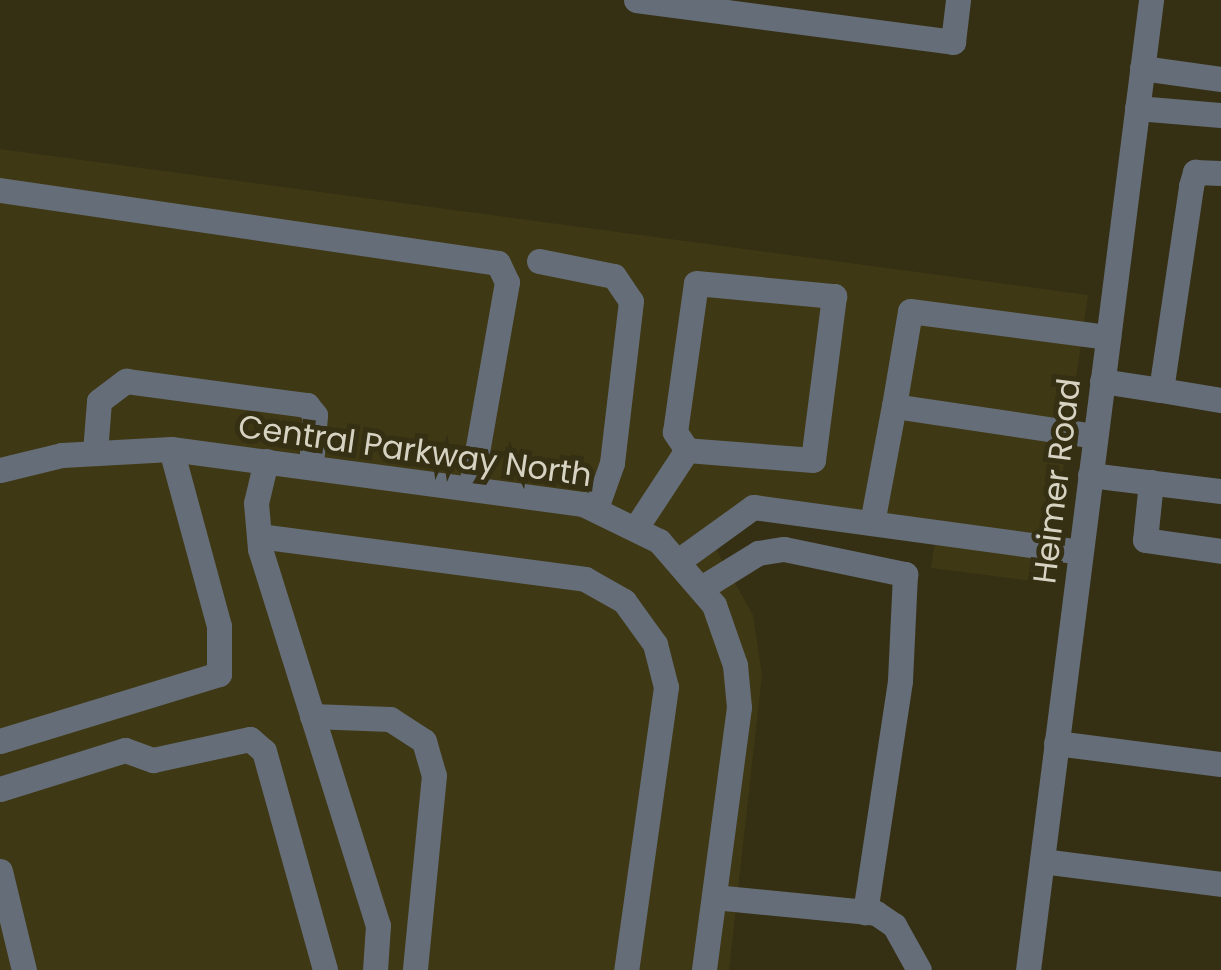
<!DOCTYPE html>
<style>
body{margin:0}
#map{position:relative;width:1221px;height:970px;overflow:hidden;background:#352f13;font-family:Poppins,sans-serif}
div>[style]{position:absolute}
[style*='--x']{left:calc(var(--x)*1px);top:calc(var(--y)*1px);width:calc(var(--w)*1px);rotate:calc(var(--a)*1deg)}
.built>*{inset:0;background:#3f3814}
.minor>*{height:25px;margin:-12.5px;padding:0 12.5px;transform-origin:12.5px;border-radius:12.5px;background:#656d78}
span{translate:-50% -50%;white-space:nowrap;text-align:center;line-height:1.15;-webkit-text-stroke:10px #352f13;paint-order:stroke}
.street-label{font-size:32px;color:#d6d3c3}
</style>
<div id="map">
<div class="built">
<i style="clip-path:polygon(0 149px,1088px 295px,1047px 583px,931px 568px,935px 542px,760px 516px,715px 547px,753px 615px,762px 675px,729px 970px,0 970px)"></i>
</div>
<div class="minor">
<i style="--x:636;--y:0;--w:320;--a:7.5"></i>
<i style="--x:953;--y:42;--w:42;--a:-83.2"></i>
<i style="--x:1142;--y:68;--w:80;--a:7.9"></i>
<i style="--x:1137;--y:108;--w:84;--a:4.8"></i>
<i style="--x:0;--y:190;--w:503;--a:8.34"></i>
<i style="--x:498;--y:263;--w:21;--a:65"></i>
<i style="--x:507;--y:282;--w:207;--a:100"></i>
<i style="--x:539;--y:261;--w:76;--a:11.3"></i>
<i style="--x:614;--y:276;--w:30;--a:56"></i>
<i style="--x:631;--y:301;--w:163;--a:96.7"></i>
<i style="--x:612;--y:463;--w:48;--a:109.6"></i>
<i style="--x:1102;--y:381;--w:60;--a:8.7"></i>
<i style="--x:1161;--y:390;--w:206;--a:-81.6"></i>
<i style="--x:1191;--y:186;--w:15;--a:-74"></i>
<i style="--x:1195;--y:172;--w:26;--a:2"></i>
<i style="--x:1161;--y:390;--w:61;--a:9.5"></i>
<i style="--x:894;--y:406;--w:96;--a:-80.4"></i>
<i style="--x:910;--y:311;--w:200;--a:7.5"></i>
<i style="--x:95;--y:452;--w:51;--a:-85.5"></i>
<i style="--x:99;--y:401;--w:34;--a:-37"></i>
<i style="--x:126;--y:381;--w:183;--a:7.6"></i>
<i style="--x:307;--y:405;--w:13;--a:51"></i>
<i style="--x:315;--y:415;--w:51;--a:94.5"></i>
<i style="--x:266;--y:461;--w:43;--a:103.4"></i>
<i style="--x:256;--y:503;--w:46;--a:85"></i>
<i style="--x:260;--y:549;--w:394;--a:72.6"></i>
<i style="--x:378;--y:925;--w:45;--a:93.8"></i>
<i style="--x:0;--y:470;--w:64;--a:-13.6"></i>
<i style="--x:62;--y:455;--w:109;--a:-3.2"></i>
<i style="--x:171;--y:449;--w:416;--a:7.6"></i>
<i style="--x:583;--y:504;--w:85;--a:26"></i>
<i style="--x:659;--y:541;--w:84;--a:49.3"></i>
<i style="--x:714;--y:605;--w:64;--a:70.7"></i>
<i style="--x:735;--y:665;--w:42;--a:84.6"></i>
<i style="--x:739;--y:707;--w:265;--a:97.6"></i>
<i style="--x:1090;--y:475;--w:132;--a:7"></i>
<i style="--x:1151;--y:482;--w:58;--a:95.9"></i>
<i style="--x:1145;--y:540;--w:77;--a:8.2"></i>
<i style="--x:872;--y:523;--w:119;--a:-79.4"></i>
<i style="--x:894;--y:406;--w:203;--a:8.5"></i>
<i style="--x:637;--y:526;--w:91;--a:-56.7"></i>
<i style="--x:687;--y:450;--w:22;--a:-124"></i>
<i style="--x:675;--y:432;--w:150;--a:-82"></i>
<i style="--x:696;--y:283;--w:139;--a:5.4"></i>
<i style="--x:834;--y:296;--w:165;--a:97.3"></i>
<i style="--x:813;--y:460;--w:126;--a:-175.5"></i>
<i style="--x:259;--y:536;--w:329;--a:7.5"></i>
<i style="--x:585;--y:579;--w:45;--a:29.4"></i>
<i style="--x:624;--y:601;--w:53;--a:54.2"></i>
<i style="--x:655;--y:644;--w:44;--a:75.7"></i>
<i style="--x:666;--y:687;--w:286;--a:98"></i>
<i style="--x:681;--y:559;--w:89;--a:-35.8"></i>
<i style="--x:753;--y:507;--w:330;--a:7.8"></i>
<i style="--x:703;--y:587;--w:65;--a:-31.7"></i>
<i style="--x:758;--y:553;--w:26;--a:-9"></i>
<i style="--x:784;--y:549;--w:124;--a:11.7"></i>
<i style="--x:905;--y:574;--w:107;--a:92.7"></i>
<i style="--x:900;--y:681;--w:234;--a:98.6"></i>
<i style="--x:312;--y:716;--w:78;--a:2.2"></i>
<i style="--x:390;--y:719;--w:40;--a:32.9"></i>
<i style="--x:424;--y:741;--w:35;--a:74"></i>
<i style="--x:434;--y:775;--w:196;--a:95.6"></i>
<i style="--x:0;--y:741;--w:229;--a:-17"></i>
<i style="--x:219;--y:674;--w:48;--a:-90"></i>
<i style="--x:219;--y:626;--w:183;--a:-105.2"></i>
<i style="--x:1056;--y:743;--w:166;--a:7.3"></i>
<i style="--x:0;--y:789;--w:131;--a:-17.3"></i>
<i style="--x:125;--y:750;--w:30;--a:20"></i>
<i style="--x:153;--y:760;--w:99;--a:-12.2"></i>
<i style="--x:250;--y:739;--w:18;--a:41"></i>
<i style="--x:264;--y:751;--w:227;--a:74.4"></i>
<i style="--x:1042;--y:861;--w:180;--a:7.3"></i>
<i style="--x:0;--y:871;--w:102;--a:76.4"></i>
<i style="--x:714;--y:897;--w:163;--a:5.6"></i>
<i style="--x:876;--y:913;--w:22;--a:34"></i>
<i style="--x:894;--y:925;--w:51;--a:60.9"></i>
<i style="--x:1028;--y:970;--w:978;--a:-82.77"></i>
</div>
<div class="street-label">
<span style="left:415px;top:451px;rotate:8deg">Central Parkway North</span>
<span style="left:1057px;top:481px;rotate:-83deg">Heimer Road</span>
</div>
</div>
